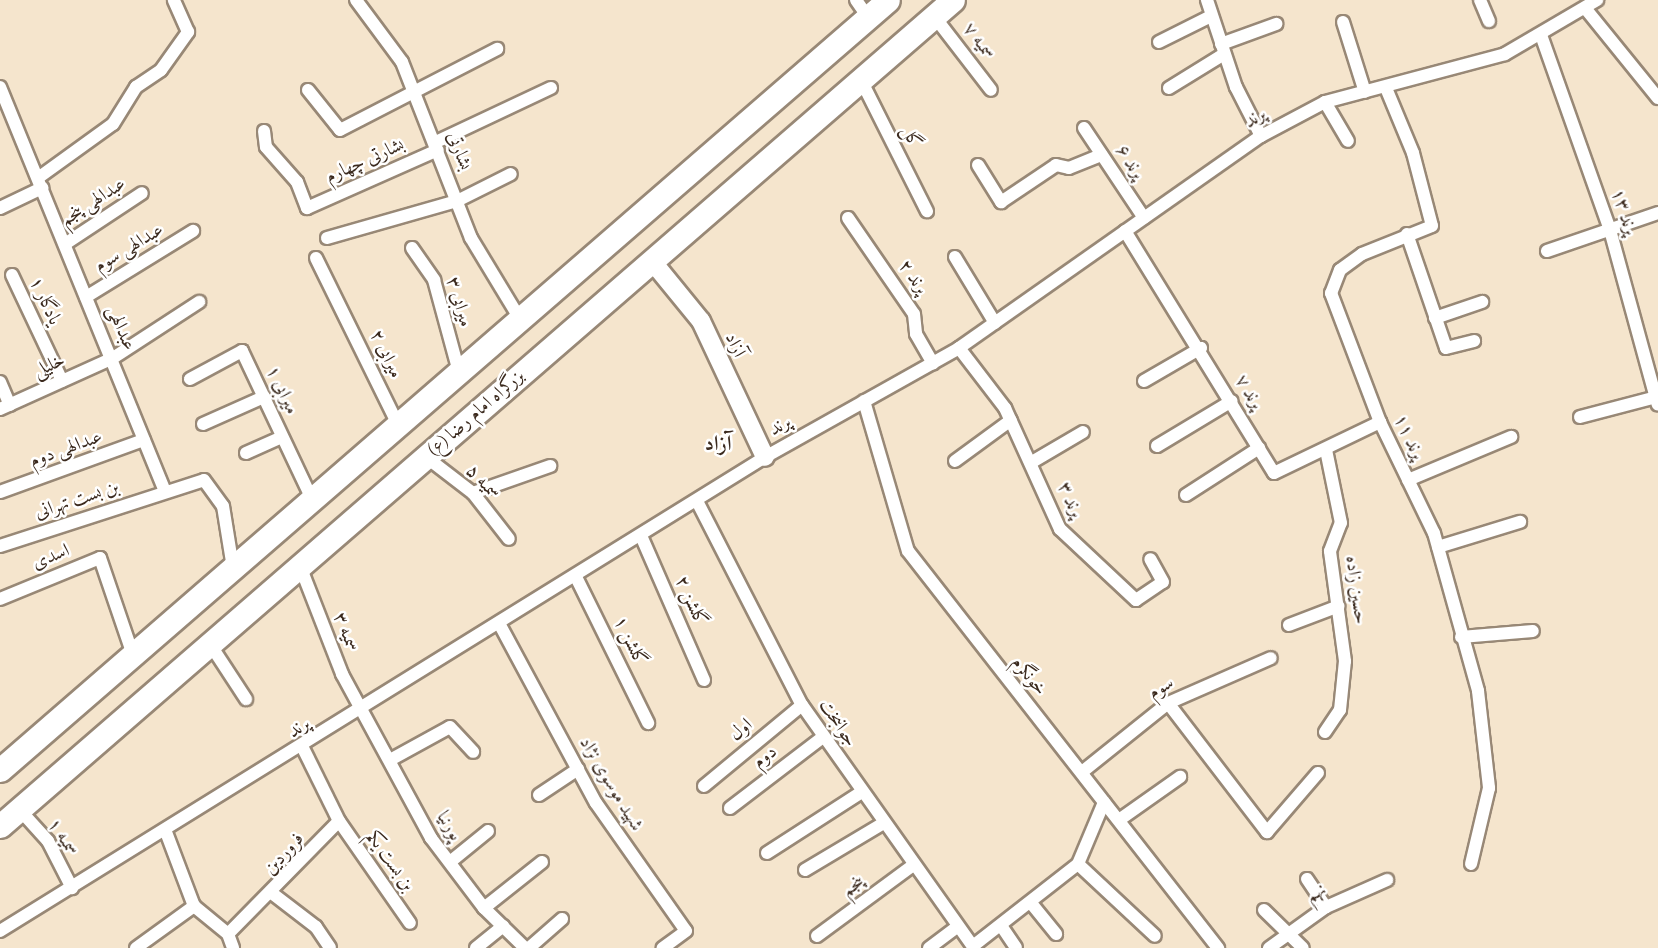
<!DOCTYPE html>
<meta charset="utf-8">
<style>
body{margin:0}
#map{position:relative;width:1658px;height:948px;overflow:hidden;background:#f5e5cd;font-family:"IM FELL French Canon",Amiri,serif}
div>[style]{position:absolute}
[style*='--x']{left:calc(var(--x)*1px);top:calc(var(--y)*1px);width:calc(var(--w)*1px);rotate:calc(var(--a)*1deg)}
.roads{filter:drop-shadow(2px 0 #988876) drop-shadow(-2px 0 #988876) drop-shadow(0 2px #988876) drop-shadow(0 -2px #988876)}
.street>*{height:12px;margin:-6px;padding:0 6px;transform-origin:6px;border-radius:6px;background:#fff}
.secondary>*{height:18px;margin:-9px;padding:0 9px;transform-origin:9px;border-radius:9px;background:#fff}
.highway>*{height:23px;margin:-11.5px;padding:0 11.5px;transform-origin:11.5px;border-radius:11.5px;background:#fff}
span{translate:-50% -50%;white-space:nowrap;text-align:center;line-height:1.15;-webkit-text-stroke:5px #fff;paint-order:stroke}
.street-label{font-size:19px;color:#3b2a1e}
.neighbourhood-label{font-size:21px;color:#3b2a1e;font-weight:700}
</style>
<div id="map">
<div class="roads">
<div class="street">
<i style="--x:356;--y:0;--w:77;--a:53.4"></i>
<i style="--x:402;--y:62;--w:189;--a:68.6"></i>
<i style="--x:471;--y:238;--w:95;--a:58.8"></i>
<i style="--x:856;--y:0;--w:21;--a:55"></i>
<i style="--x:1207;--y:0;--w:92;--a:71.6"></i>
<i style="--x:1236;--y:87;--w:55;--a:63"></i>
<i style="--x:1480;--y:0;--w:23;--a:67"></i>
<i style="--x:1585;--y:8;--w:116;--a:51"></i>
<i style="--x:934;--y:16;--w:93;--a:52.4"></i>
<i style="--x:1343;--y:22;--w:73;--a:72.6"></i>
<i style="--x:1541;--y:35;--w:207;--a:70.5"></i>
<i style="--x:1610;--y:230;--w:181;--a:74.7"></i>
<i style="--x:1159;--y:42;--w:58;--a:-26.6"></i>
<i style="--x:1221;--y:44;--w:59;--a:-20"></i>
<i style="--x:861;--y:80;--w:147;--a:63.3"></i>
<i style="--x:0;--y:87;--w:436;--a:67.8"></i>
<i style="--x:1169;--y:88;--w:65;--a:-31.7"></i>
<i style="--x:1386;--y:88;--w:70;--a:67.4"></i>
<i style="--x:1413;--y:153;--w:75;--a:75.4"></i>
<i style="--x:1432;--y:226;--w:75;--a:158.2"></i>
<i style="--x:1362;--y:254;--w:27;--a:144"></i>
<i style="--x:1340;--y:270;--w:25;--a:111"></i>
<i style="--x:1331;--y:293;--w:138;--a:69.2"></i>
<i style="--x:1380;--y:422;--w:123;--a:64.1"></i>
<i style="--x:1434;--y:533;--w:164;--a:74.4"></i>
<i style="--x:1478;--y:691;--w:98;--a:83.5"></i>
<i style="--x:1489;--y:788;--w:78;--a:103.3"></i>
<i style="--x:308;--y:90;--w:51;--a:51.3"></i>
<i style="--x:340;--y:130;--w:177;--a:-27.3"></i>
<i style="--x:1325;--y:102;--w:45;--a:59.5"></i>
<i style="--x:1084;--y:128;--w:108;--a:56.3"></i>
<i style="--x:264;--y:131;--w:16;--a:83"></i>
<i style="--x:266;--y:147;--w:47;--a:48.5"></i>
<i style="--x:297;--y:182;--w:28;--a:69"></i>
<i style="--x:307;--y:208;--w:143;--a:-23.9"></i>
<i style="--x:436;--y:142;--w:127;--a:-25.2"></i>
<i style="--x:978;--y:165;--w:44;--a:58.1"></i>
<i style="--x:1001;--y:202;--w:66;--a:-33.9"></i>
<i style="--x:1056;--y:165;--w:13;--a:13"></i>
<i style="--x:1069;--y:168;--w:35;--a:-22"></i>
<i style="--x:38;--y:178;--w:92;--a:-35.8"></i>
<i style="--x:113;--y:124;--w:44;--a:-58.1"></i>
<i style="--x:136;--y:87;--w:30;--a:-34"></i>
<i style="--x:161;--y:70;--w:47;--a:-54.6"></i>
<i style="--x:188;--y:32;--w:35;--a:-114"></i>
<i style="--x:0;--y:208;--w:47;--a:-25.5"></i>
<i style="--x:848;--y:218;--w:116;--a:55.5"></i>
<i style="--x:914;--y:314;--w:20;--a:84"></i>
<i style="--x:916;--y:334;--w:34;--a:60"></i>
<i style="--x:1125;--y:231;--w:284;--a:58.4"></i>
<i style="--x:1274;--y:473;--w:118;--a:-25.7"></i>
<i style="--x:1407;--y:234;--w:120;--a:71.1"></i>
<i style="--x:1446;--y:348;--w:29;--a:-14"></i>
<i style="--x:327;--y:238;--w:135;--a:-15.9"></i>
<i style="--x:457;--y:201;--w:60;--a:-26.6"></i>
<i style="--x:65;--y:244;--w:92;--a:-33.5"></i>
<i style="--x:412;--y:248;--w:39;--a:55"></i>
<i style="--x:434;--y:280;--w:95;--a:74.8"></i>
<i style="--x:1547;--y:251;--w:117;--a:-18.9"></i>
<i style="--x:955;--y:257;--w:77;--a:58.8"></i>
<i style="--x:316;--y:258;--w:186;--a:63.8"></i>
<i style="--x:12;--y:275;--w:117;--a:64.7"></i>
<i style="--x:86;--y:297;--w:126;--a:-31.7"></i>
<i style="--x:1435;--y:318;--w:50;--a:-18.8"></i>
<i style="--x:959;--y:348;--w:76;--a:52.5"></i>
<i style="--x:1005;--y:408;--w:133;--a:65.6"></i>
<i style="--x:1060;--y:529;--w:104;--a:43.1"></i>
<i style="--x:1136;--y:600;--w:32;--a:-34"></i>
<i style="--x:1163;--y:582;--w:26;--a:-119"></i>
<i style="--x:190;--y:379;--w:59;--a:-28.3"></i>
<i style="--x:242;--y:351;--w:164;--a:64.7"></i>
<i style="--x:1144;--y:381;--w:66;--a:-30.1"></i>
<i style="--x:0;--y:382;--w:25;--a:67"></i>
<i style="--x:864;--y:401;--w:156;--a:73.7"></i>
<i style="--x:908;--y:551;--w:504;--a:52.02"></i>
<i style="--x:0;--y:409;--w:124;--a:-24.3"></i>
<i style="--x:113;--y:358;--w:103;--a:-33.1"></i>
<i style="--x:1580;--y:417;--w:79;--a:-14.7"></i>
<i style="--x:203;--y:424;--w:67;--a:-23.9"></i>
<i style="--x:1157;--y:446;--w:87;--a:-31"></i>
<i style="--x:246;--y:453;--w:39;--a:-24"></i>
<i style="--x:426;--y:457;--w:59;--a:37.5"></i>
<i style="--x:473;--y:493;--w:58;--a:52"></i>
<i style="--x:955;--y:461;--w:69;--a:-36.2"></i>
<i style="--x:1032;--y:462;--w:59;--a:-30.5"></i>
<i style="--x:1408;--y:480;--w:112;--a:-22.7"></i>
<i style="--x:0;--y:492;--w:153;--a:-19.9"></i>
<i style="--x:473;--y:493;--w:82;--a:-19.3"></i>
<i style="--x:1186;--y:495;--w:87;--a:-32.8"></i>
<i style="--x:698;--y:503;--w:227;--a:62.8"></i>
<i style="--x:802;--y:705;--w:298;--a:54.7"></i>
<i style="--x:642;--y:538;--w:155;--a:66.4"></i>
<i style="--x:0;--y:546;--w:214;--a:-17.9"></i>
<i style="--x:204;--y:480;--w:32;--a:54"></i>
<i style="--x:223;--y:506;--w:63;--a:80.8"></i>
<i style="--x:1438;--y:547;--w:86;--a:-17"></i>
<i style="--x:300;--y:566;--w:116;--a:68.7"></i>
<i style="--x:342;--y:674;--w:187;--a:61.5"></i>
<i style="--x:431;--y:838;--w:88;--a:52.9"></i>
<i style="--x:484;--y:908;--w:57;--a:44.3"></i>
<i style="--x:576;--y:577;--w:163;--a:63.7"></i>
<i style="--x:0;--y:599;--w:108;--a:-22.3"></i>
<i style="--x:100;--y:558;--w:102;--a:71.2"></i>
<i style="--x:500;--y:625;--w:202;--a:61.7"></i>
<i style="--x:596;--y:803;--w:156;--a:54.9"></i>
<i style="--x:686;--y:931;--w:29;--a:144"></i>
<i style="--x:1289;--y:625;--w:53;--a:-20.8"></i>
<i style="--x:1461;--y:637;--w:72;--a:-4.8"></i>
<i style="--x:210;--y:644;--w:66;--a:56.8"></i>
<i style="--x:1168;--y:703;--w:163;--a:52.5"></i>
<i style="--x:1267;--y:832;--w:78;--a:-49.2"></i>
<i style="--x:1325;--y:732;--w:27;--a:-56"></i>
<i style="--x:1340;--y:710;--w:49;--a:-84.2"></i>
<i style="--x:1345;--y:661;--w:111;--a:-97.8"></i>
<i style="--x:1330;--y:551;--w:30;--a:-69"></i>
<i style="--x:1341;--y:523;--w:75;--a:-101.6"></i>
<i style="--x:390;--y:760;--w:68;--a:-28.8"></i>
<i style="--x:450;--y:727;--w:34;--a:47"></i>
<i style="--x:1082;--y:772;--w:110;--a:-38.7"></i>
<i style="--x:1168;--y:703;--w:112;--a:-23.6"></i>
<i style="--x:704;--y:786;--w:127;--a:-39.6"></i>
<i style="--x:539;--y:795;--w:47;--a:-33.7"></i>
<i style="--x:730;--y:808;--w:117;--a:-37.4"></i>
<i style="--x:19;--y:809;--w:43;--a:47.8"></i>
<i style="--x:48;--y:841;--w:53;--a:62.9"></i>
<i style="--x:1119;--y:820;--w:75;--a:-35.2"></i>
<i style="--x:339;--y:821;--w:124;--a:55.2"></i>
<i style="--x:166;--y:832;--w:79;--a:69.3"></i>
<i style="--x:767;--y:853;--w:111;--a:-32.8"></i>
<i style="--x:450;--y:862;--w:49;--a:-39.2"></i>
<i style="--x:1078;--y:864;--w:105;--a:43.1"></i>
<i style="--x:805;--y:870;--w:90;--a:-30.9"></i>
<i style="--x:1307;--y:879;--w:34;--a:56"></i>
<i style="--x:273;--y:894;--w:54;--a:37.5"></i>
<i style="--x:316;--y:927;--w:25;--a:56"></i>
<i style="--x:1031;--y:903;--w:40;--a:51"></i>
<i style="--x:484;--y:908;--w:74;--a:-38.4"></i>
<i style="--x:1264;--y:910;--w:54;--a:44.3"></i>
<i style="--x:1002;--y:927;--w:25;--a:56"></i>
<i style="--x:0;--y:931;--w:900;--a:-31.78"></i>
<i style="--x:765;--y:457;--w:223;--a:-29.3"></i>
<i style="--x:959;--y:348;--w:369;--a:-35.1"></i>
<i style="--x:1261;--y:136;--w:72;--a:-28"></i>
<i style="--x:1325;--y:102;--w:186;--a:-14.9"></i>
<i style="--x:1505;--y:54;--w:107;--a:-30.4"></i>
<i style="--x:228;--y:934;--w:15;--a:70"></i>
<i style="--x:817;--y:936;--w:118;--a:-36.4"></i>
<i style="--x:973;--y:946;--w:133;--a:-38"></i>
<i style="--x:1078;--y:864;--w:67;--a:-67.2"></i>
<i style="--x:136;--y:948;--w:72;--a:-35.9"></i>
<i style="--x:194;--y:906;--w:44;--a:39.5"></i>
<i style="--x:228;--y:934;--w:158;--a:-45.5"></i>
<i style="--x:339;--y:821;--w:81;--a:-116.3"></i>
<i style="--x:476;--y:948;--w:35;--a:-39"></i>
<i style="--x:529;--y:948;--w:44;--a:-41.3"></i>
<i style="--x:929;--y:948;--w:35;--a:-37"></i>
<i style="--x:1269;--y:948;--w:70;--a:-35.7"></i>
<i style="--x:1326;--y:907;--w:67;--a:-23.9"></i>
</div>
<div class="secondary">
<i style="--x:652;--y:261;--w:77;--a:50.8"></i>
<i style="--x:701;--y:321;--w:150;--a:64.8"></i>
</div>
<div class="highway">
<i style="--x:0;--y:770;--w:1175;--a:-40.93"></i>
<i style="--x:0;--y:826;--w:1261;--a:-40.92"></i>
</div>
</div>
<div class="street-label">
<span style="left:979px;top:41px;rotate:53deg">سمیه ۷</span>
<span style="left:1255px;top:118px;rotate:-31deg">پرند</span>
<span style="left:911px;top:137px;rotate:63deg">گل</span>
<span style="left:459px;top:151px;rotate:69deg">بشارتی</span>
<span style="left:365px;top:161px;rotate:-24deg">بشارتی چهارم</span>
<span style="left:1130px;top:162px;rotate:57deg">پرند ۶</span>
<span style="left:93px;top:202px;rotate:-33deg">عبدالهی پنجم</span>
<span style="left:1624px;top:212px;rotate:72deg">پرند ۱۳</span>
<span style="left:129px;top:248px;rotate:-31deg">عبدالهی سوم</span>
<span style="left:913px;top:277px;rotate:56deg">پرند ۲</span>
<span style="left:45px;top:301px;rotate:65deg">یادگار ۱</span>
<span style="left:459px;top:302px;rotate:74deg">میرابی ۳</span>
<span style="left:121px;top:328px;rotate:67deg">عبدالهی</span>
<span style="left:735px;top:345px;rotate:65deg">آزاد</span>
<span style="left:386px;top:354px;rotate:65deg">میرابی ۲</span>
<span style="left:49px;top:366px;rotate:-25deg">خلیلی</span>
<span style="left:282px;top:390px;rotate:65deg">میرابی ۱</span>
<span style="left:1249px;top:392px;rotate:59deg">پرند ۷</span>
<span style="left:476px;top:413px;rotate:-41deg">بزرگراه امام رضا (ع)</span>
<span style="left:780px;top:426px;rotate:-30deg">پرند</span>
<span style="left:1409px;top:437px;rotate:65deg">پرند ۱۱</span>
<span style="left:66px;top:449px;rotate:-20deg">عبدالهی دوم</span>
<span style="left:483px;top:482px;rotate:45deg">سمیه ۵</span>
<span style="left:77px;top:500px;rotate:-18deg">بن بست تهرانی</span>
<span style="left:1070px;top:500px;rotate:65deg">پرند ۳</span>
<span style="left:51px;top:557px;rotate:-22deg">اسدی</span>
<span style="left:1356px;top:590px;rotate:82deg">حسین زاده</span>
<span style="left:691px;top:601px;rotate:66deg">گلشن ۲</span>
<span style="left:346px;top:632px;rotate:68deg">سمیه ۳</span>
<span style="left:630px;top:641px;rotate:64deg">گلشن ۱</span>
<span style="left:1029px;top:676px;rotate:51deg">خونگرم</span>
<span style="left:1161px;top:688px;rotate:-31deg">سوم</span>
<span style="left:838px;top:723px;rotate:57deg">جوانبخت</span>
<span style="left:299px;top:728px;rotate:-33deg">پرند</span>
<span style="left:741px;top:730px;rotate:-40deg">اول</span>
<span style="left:765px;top:757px;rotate:-37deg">دوم</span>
<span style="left:611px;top:784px;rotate:59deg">شهید موسوی نژاد</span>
<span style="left:449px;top:826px;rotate:58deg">پورنیا</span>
<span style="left:63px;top:837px;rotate:56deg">سمیه ۱</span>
<span style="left:284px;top:854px;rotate:-48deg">فروردین</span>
<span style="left:390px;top:861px;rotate:55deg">بن بست یکم</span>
<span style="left:853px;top:886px;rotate:-36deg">پنجم</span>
<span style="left:1316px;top:893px;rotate:-30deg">نهم</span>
</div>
<div class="neighbourhood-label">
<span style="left:718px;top:443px">آزاد</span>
</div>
</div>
